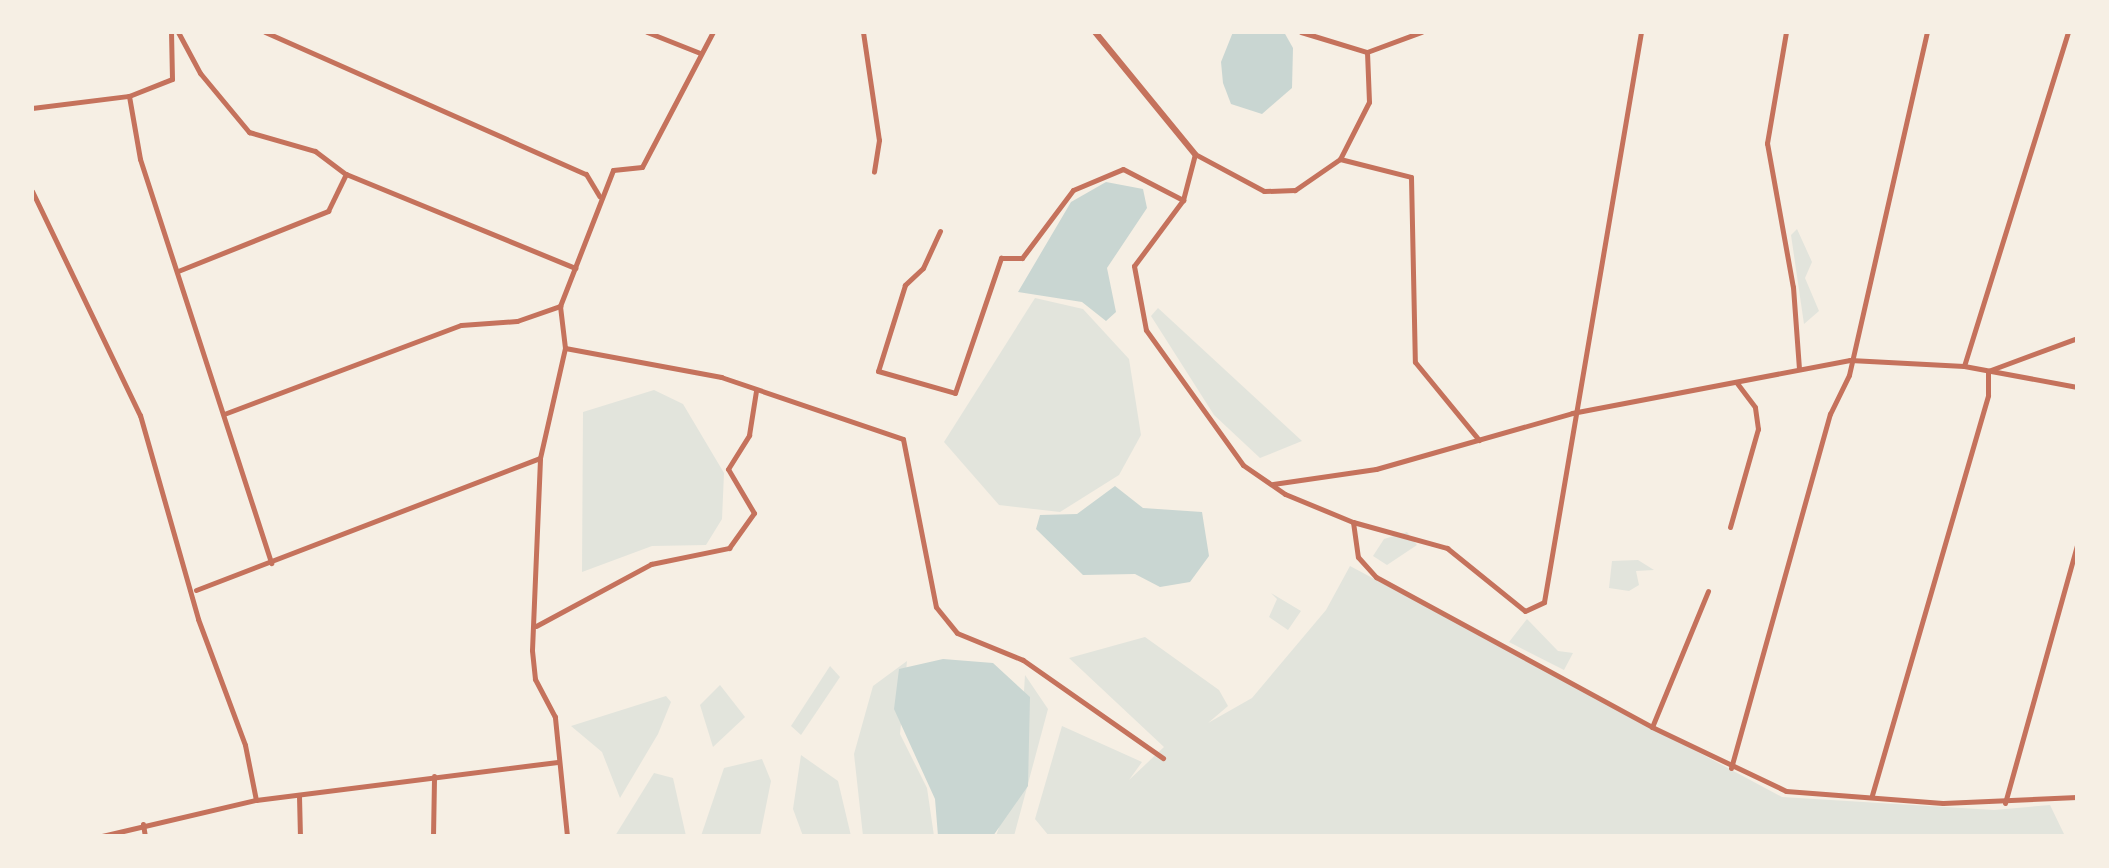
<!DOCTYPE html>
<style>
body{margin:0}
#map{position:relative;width:2109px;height:868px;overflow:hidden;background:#f6efe4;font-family:"Times New Roman",serif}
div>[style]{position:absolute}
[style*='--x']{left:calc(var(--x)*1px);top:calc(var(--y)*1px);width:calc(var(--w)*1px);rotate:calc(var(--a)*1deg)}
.green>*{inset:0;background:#e2e4dc}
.water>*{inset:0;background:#c9d6d2}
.minor>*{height:5px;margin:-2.5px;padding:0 2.5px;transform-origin:2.5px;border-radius:2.5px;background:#c5725c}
.tertiary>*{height:6px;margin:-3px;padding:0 3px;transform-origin:3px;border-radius:3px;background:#c5725c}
span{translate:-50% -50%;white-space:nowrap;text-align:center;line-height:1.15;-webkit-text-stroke:6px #f6efe4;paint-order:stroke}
.frame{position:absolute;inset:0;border:34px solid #f6efe4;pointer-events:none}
</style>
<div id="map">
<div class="green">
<i style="clip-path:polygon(1797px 229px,1812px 262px,1805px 278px,1819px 311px,1804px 324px,1791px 235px)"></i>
<i style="clip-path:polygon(1035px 298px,1083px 309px,1129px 359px,1141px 435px,1119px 475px,1060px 512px,999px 505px,944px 442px)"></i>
<i style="clip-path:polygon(1158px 308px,1302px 441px,1260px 458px,1214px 415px,1151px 316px)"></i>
<i style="clip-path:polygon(654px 390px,683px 404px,724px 473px,722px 519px,706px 545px,652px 546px,582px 572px,583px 412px)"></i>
<i style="clip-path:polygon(1407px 532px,1417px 545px,1387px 565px,1373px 556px,1384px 539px)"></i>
<i style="clip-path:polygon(1638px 560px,1654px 570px,1636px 571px,1639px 585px,1629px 591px,1609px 588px,1612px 561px)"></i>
<i style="clip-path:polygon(1350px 566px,1782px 797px,1994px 810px,2050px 805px,2064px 834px,1049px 836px,1035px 819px,1062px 726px,1142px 762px,1129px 780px,1164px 747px,1069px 658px,1145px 637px,1219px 690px,1228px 706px,1208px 723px,1252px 698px,1326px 610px)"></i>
<i style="clip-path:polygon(1271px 593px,1301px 611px,1288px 630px,1269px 617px,1277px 599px)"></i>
<i style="clip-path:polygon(1527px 619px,1558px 651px,1573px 653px,1564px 670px,1509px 642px)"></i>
<i style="clip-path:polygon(907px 661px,900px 734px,927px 788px,934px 836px,863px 836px,854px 754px,873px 686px)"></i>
<i style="clip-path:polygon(830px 666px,840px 677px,801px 735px,791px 726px)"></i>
<i style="clip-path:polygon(1025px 675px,1048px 709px,1014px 836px,996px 836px,1019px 770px)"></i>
<i style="clip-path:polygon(720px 685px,745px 717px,713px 747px,700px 705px)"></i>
<i style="clip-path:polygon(666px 696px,671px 702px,658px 734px,620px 798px,602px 752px,571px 726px)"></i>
<i style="clip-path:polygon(801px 755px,838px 781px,851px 836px,803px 836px,793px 809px)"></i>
<i style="clip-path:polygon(762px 759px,771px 781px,760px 836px,701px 836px,724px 768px)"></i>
<i style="clip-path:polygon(654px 773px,673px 778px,686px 836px,615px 836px)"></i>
</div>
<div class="water">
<i style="clip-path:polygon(1233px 32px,1284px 32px,1293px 48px,1292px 88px,1262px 114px,1231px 104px,1223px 83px,1221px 62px)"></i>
<i style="clip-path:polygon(1106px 182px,1143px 189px,1147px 208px,1107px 268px,1116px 312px,1106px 321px,1082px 302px,1018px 292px,1071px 202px)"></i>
<i style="clip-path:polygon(1115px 486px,1143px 508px,1202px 512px,1209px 556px,1190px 582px,1160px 587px,1135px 574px,1083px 575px,1036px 529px,1040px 515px,1077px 514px)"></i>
<i style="clip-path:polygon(943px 659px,993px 663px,1030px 697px,1028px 786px,993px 836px,938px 836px,935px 799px,894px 709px,899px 669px)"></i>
</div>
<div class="minor">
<i style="--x:178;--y:32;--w:47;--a:61.8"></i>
<i style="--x:200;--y:73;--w:77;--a:50.3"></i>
<i style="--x:249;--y:132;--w:69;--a:16.1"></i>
<i style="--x:315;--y:151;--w:39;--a:37"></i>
<i style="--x:346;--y:174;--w:248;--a:22.3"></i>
<i style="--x:265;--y:32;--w:351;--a:23.9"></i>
<i style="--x:586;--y:174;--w:26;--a:59"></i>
<i style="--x:647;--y:32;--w:57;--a:21.6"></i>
<i style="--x:863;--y:32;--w:109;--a:81.6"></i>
<i style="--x:879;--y:140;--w:32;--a:99"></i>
<i style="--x:1301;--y:32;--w:69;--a:16.9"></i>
<i style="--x:1367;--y:52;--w:58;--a:-20.3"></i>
<i style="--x:1786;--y:32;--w:113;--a:99.7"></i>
<i style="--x:1767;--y:143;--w:146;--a:79.8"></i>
<i style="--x:1793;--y:287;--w:81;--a:85.8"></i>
<i style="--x:1367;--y:52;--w:50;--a:87.7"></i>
<i style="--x:1369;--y:102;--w:64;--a:117"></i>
<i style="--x:1340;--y:159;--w:55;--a:145.4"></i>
<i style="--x:1295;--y:190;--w:31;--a:178"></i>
<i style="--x:1264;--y:191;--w:78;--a:-151.8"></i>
<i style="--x:1195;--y:154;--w:48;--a:104.6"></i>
<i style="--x:1183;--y:200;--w:82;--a:126.6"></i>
<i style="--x:1134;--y:266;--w:65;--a:79.4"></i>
<i style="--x:1146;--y:330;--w:166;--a:54.3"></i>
<i style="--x:1243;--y:465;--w:51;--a:34.6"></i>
<i style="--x:1285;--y:494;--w:74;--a:22.4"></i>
<i style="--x:1353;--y:522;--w:35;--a:82"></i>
<i style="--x:1358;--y:557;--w:27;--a:48"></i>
<i style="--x:1376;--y:577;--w:314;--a:28.5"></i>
<i style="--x:1652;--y:727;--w:148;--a:25.5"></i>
<i style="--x:1786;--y:791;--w:157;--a:4.4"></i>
<i style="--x:1943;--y:803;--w:134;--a:-2.6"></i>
<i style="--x:129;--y:96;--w:64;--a:80.1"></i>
<i style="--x:140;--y:159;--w:425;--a:72"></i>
<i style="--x:32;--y:108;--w:98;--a:-7.1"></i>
<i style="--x:129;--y:96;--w:46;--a:-21.6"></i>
<i style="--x:172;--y:79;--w:47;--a:-91.2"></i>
<i style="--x:1340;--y:159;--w:73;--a:14.2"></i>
<i style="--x:1411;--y:177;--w:185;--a:88.8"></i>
<i style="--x:1415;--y:362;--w:101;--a:50.6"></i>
<i style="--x:32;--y:191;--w:249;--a:64.3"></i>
<i style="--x:140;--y:415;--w:212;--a:74.1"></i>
<i style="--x:198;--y:619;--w:134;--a:69.5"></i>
<i style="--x:245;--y:745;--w:56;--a:78.7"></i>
<i style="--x:940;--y:231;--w:41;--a:114.7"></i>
<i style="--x:923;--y:268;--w:25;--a:137"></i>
<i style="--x:905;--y:285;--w:90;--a:107.4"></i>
<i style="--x:878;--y:371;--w:80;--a:15.9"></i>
<i style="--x:955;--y:393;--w:143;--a:-71.2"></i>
<i style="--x:1001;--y:258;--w:21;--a:0"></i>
<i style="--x:1022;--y:258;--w:85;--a:-53.1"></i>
<i style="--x:1073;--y:190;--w:54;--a:-22.8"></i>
<i style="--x:1123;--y:169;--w:68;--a:27.3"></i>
<i style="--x:178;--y:271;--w:162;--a:-21.8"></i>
<i style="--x:328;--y:211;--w:41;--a:-64.1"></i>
<i style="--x:565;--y:348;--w:159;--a:10.5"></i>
<i style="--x:721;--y:377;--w:192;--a:18.8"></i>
<i style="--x:903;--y:439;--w:171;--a:78.9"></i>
<i style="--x:936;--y:607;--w:33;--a:51"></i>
<i style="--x:957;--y:633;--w:71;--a:22.2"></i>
<i style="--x:1023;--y:660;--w:171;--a:35"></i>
<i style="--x:1964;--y:366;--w:350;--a:-72.7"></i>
<i style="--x:224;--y:414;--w:253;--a:-20.6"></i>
<i style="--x:461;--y:325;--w:56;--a:-4.1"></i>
<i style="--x:517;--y:321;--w:46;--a:-19.2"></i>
<i style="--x:1273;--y:484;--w:104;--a:-8.3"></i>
<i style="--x:1376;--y:469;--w:204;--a:-15.9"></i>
<i style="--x:1572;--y:413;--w:283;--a:-10.8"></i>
<i style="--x:1850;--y:360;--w:114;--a:3"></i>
<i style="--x:1964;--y:366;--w:115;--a:10.5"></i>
<i style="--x:1353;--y:522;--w:98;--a:15.5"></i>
<i style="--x:1447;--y:548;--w:100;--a:38.9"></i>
<i style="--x:1525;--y:611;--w:21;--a:-25"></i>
<i style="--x:1544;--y:602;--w:578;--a:-80.34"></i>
<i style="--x:1730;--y:527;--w:102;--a:-74.1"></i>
<i style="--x:1758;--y:429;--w:22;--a:-98"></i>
<i style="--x:1755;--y:407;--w:31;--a:-127"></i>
<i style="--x:196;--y:590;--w:368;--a:-21"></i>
<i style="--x:536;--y:626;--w:131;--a:-28.3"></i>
<i style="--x:651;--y:564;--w:80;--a:-11.6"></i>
<i style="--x:729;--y:548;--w:43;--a:-54.5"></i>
<i style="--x:754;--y:513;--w:51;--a:-120.6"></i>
<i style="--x:728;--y:469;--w:40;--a:-58"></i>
<i style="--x:749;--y:435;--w:45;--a:-81"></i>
<i style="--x:1652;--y:727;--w:147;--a:-67.6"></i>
<i style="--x:1731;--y:768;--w:368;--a:-74.4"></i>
<i style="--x:1830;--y:414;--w:43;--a:-64"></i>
<i style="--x:1849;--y:375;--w:352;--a:-77.2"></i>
<i style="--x:1872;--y:795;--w:416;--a:-73.8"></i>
<i style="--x:1988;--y:395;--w:24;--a:-90"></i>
<i style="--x:1988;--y:371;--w:95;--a:-20.3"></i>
<i style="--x:299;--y:796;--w:40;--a:88.6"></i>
<i style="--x:2005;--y:803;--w:268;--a:-74.4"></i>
<i style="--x:143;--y:824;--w:12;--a:81"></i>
<i style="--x:102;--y:836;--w:158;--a:-13.2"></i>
<i style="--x:256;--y:800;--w:304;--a:-7.2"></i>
<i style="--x:433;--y:836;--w:60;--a:-89"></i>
<i style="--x:567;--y:836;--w:120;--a:-95.8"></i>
<i style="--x:555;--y:717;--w:43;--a:-117.8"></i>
<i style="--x:535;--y:679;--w:29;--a:-96"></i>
<i style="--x:532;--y:650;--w:192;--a:-87.6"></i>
<i style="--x:540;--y:458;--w:113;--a:-77.2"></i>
<i style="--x:565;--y:348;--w:42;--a:-96.8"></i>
<i style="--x:560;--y:306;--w:146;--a:-68.7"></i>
<i style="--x:613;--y:170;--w:29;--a:-6"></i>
<i style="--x:642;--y:167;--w:153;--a:-62.3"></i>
</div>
<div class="tertiary">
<i style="--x:1095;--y:32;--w:158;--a:50.7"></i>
</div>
<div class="frame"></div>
</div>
